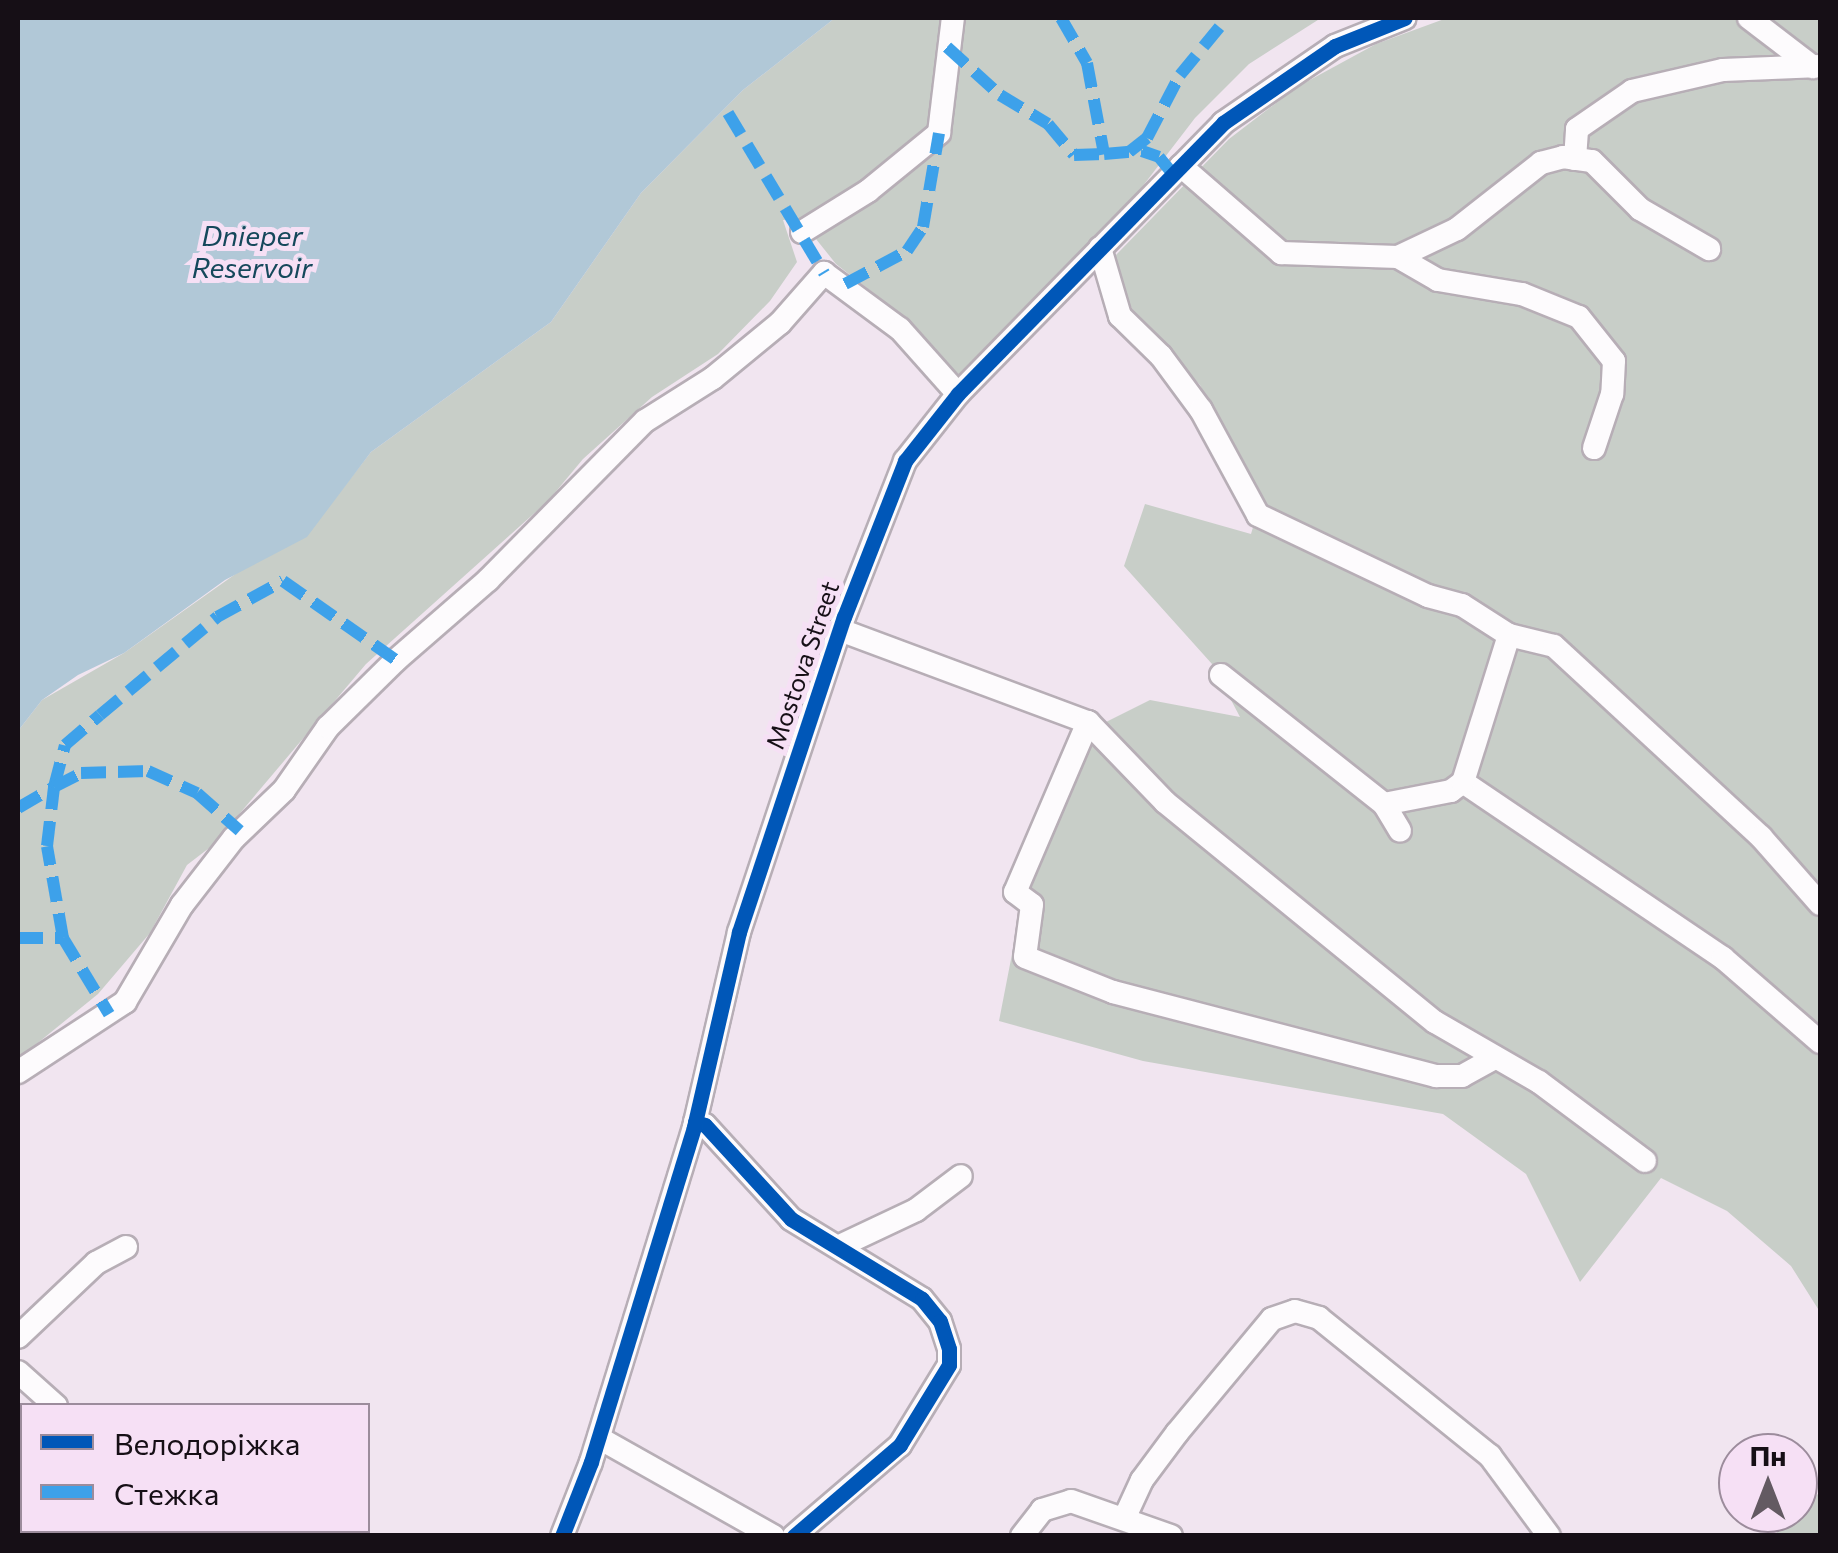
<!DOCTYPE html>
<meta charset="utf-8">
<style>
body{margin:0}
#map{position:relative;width:1838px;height:1553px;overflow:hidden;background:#f1e5f0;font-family:Commissioner,sans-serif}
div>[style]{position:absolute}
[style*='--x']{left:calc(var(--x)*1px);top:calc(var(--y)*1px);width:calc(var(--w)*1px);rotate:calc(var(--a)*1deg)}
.green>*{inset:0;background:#c8cec8}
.water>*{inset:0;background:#b1c8d7}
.roads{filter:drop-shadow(2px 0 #b7aeb6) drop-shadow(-2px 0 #b7aeb6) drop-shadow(0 2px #b7aeb6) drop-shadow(0 -2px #b7aeb6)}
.minor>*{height:22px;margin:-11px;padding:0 11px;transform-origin:11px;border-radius:11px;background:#fdfbfd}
.quiet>*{height:12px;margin-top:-6px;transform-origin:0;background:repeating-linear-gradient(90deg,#3da1ea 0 25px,transparent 0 37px)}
.cycleway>*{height:15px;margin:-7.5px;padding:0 7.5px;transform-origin:7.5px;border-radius:7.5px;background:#0057b8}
span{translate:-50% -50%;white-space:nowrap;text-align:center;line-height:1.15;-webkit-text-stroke:10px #f6e0f5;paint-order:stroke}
.street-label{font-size:25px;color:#160f16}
.water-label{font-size:28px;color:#15485b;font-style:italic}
.frame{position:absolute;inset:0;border:20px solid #160f16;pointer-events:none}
.legend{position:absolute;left:20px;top:1403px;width:350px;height:130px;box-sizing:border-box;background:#f6e0f5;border:2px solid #9c8c9c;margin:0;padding:12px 18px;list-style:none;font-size:30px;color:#160f16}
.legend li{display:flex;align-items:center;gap:20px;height:50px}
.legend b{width:50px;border:2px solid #9c8c9c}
.north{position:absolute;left:1718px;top:1433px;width:100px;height:100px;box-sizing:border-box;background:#f6e0f5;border:2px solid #9c8c9c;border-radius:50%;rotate:0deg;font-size:28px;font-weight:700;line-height:40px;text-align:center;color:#160f16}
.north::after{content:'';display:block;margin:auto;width:35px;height:45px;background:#635a62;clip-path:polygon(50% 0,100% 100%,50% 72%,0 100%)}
</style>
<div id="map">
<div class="green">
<i style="clip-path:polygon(835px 18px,1321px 18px,1249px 64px,1195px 118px,1129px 204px,959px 381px,885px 302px,836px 264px,800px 219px,783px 220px,797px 262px,770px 301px,718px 354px,652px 397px,583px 459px,548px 501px,366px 664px,213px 845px,187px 865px,150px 933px,98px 994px,18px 1059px,18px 731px,42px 700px,124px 653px,326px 510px,371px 452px,551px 322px,641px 193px,743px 90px)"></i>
<i style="clip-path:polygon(1447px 18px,1820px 18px,1820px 1312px,1791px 1266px,1727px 1211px,1661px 1178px,1580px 1282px,1526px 1174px,1443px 1114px,1143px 1061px,999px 1021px,1025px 887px,1088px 731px,1150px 700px,1240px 717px,1212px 664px,1124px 566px,1145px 504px,1251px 534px,1259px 507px,1200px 385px,1141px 323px,1116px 283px,1115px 256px,1229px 139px,1297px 87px,1376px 44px)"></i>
<i style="clip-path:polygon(1820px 1493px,1820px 1535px,1775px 1535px,1798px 1505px)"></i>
</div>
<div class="water">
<i style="clip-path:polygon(18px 18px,835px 18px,743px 90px,641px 193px,551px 322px,371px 452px,307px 537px,225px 580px,124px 653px,78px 675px,42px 700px,18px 731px)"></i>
</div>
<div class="roads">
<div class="minor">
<i style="--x:1749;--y:18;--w:81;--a:37.4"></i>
<i style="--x:1575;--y:159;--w:30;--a:-86"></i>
<i style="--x:1577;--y:129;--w:67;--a:-34.6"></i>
<i style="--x:1632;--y:91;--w:93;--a:-13"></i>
<i style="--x:1723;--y:70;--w:97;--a:-2.4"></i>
<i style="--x:1181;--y:166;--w:133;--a:41"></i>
<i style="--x:1281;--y:253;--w:117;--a:2"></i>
<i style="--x:1398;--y:257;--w:46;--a:29.9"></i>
<i style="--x:1438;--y:280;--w:85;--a:9.5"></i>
<i style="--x:1522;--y:294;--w:61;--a:22"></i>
<i style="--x:1579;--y:317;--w:56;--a:51.5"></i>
<i style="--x:1614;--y:361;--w:33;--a:93"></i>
<i style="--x:1612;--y:394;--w:57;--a:108.4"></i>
<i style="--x:802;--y:232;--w:78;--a:-31.8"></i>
<i style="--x:868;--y:191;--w:92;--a:-39.2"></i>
<i style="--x:939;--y:133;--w:116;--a:-83.1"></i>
<i style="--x:1100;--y:248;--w:71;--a:73.6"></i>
<i style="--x:1120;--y:316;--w:57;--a:44.3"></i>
<i style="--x:1161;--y:356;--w:67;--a:53.5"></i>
<i style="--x:1201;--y:410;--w:119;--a:61.5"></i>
<i style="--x:1258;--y:515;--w:188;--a:25.5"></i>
<i style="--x:1428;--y:596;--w:35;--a:15"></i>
<i style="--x:1462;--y:605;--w:56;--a:32.6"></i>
<i style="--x:1509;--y:635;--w:46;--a:13.7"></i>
<i style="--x:1554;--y:646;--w:282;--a:42.7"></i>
<i style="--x:1761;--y:837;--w:89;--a:48.6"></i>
<i style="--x:1398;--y:257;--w:65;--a:-25.4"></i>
<i style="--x:1457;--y:229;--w:107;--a:-38.2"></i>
<i style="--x:1541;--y:163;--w:23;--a:-15"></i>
<i style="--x:1563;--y:157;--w:29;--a:8"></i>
<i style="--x:1592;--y:161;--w:68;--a:45"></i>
<i style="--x:1640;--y:209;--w:80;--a:30.1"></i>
<i style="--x:840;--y:630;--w:265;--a:20.4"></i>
<i style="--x:1088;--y:722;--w:111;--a:46.1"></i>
<i style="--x:1165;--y:802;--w:348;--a:39.2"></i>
<i style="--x:1435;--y:1022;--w:120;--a:30"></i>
<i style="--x:1539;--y:1082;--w:132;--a:36.7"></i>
<i style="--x:1221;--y:675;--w:208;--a:38.4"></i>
<i style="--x:1384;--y:804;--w:31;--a:59"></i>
<i style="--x:1088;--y:722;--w:185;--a:113.2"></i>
<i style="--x:1015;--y:892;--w:21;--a:37"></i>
<i style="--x:1032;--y:905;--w:52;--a:97.7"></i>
<i style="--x:1025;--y:957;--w:95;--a:21.7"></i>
<i style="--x:1113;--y:992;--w:334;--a:14.6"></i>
<i style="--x:1436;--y:1076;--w:26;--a:0"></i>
<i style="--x:1462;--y:1076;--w:38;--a:-29"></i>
<i style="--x:1463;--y:782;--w:314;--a:34.1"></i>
<i style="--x:1723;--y:958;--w:128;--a:40.9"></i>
<i style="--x:1384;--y:804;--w:68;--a:-11"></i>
<i style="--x:1451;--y:791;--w:15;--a:-37"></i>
<i style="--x:1463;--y:782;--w:154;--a:-72.6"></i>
<i style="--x:18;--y:1072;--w:128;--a:-33.2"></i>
<i style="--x:125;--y:1002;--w:113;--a:-59.6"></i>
<i style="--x:182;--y:905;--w:85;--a:-52.2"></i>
<i style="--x:234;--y:838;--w:69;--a:-43.8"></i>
<i style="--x:284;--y:790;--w:77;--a:-55.1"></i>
<i style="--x:328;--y:727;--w:95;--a:-44.6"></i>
<i style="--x:396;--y:660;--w:122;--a:-41"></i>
<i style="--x:488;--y:580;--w:223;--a:-45.4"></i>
<i style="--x:645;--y:421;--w:80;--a:-32.3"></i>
<i style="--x:713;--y:378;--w:87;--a:-39.4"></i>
<i style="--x:780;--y:323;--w:67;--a:-48.7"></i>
<i style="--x:824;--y:273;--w:94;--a:36.4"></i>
<i style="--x:900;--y:329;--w:87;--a:48.3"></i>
<i style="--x:695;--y:1122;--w:10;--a:17"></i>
<i style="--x:705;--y:1125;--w:127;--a:47.5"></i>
<i style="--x:791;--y:1219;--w:153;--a:31.4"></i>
<i style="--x:922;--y:1299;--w:28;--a:51"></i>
<i style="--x:940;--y:1321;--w:29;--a:72"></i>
<i style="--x:949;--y:1349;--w:16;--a:90"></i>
<i style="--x:949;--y:1365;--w:94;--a:121.5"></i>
<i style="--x:900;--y:1445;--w:140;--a:139.4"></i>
<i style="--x:842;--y:1245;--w:82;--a:-25.3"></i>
<i style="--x:916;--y:1210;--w:56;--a:-37.1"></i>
<i style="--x:18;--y:1337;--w:108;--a:-43.5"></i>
<i style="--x:96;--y:1263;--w:34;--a:-28"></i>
<i style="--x:18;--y:1372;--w:51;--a:41.8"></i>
<i style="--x:599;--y:1438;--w:200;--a:29.4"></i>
<i style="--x:1124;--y:1519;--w:43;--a:-65.2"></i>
<i style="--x:1142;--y:1480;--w:59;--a:-53.3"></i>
<i style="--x:1177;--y:1433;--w:148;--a:-50.2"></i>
<i style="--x:1272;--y:1319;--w:24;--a:-19"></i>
<i style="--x:1295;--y:1311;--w:25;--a:16"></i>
<i style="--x:1319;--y:1318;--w:220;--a:38.9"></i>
<i style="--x:1490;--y:1456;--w:99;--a:53.6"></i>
<i style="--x:252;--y:1530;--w:11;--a:34"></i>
<i style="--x:562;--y:1536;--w:79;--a:-68.6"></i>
<i style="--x:591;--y:1462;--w:350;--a:-72.9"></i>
<i style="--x:694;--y:1127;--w:200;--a:-77"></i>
<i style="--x:739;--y:932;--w:332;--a:-71.6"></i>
<i style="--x:844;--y:617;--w:168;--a:-68.6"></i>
<i style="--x:905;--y:461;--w:85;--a:-51.7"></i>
<i style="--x:958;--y:394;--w:379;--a:-45.6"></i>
<i style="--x:1223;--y:123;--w:136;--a:-34.5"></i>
<i style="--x:1335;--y:46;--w:75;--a:-21.8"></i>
<i style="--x:1022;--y:1536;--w:33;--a:-52"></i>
<i style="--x:1042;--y:1510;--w:30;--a:-17"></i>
<i style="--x:1071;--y:1501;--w:106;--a:19.3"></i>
</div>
</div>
<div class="quiet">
<i style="--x:1061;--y:18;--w:52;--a:60"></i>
<i style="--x:1087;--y:63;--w:93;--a:79.4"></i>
<i style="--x:1104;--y:154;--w:38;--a:-5"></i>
<i style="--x:1142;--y:151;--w:18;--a:19"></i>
<i style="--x:1159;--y:157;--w:22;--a:51"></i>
<i style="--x:947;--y:47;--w:72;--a:42.2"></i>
<i style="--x:1000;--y:95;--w:56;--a:31.1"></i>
<i style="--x:1048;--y:124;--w:40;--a:50"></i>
<i style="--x:1074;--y:155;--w:30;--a:-2"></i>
<i style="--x:728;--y:113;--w:187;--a:59"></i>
<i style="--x:1129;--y:152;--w:23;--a:-38"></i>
<i style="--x:1147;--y:138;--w:71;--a:-62.4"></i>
<i style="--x:1180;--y:75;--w:74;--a:-50.5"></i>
<i style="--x:845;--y:284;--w:70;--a:-28"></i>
<i style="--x:907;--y:251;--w:29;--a:-56"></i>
<i style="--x:923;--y:227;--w:95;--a:-80.3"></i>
<i style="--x:18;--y:808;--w:42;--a:-30.3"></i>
<i style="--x:54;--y:787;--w:43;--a:-75.3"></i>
<i style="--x:65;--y:745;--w:46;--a:-40.6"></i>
<i style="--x:100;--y:715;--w:153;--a:-39.9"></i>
<i style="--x:217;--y:617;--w:75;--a:-28.6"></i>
<i style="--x:283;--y:581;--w:138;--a:35"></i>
<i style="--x:18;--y:938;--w:45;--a:0"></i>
<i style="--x:63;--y:938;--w:89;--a:58.8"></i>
<i style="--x:63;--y:938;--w:93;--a:-99.9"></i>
<i style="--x:47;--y:846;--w:59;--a:-83.2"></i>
<i style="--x:54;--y:787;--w:30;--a:-27"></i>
<i style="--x:81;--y:773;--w:67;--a:-1.7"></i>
<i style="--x:148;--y:771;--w:54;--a:24.2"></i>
<i style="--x:197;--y:793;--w:57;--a:41.5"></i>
</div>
<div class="cycleway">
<i style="--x:695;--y:1122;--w:10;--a:17"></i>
<i style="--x:705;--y:1125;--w:127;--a:47.5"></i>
<i style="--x:791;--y:1219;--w:153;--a:31.4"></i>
<i style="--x:922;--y:1299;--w:28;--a:51"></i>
<i style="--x:940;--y:1321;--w:29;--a:72"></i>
<i style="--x:949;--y:1349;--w:16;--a:90"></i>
<i style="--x:949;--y:1365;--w:94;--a:121.5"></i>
<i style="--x:900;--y:1445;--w:140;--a:139.4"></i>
<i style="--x:562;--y:1536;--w:79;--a:-68.6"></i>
<i style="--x:591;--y:1462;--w:350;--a:-72.9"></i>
<i style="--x:694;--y:1127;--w:200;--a:-77"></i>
<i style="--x:739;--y:932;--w:332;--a:-71.6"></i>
<i style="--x:844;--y:617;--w:168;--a:-68.6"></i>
<i style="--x:905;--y:461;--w:85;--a:-51.7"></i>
<i style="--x:958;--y:394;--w:379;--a:-45.6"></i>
<i style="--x:1223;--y:123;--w:136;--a:-34.5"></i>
<i style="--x:1335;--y:46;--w:75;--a:-21.8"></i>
</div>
<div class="street-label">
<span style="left:802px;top:665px;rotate:-71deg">Mostova Street</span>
</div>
<div class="water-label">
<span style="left:252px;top:251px">Dnieper<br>Reservoir</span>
</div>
<div class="frame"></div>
<ul class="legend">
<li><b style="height:12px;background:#0057b8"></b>Велодоріжка</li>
<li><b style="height:12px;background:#3da1ea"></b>Стежка</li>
</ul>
<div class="north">Пн</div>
</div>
